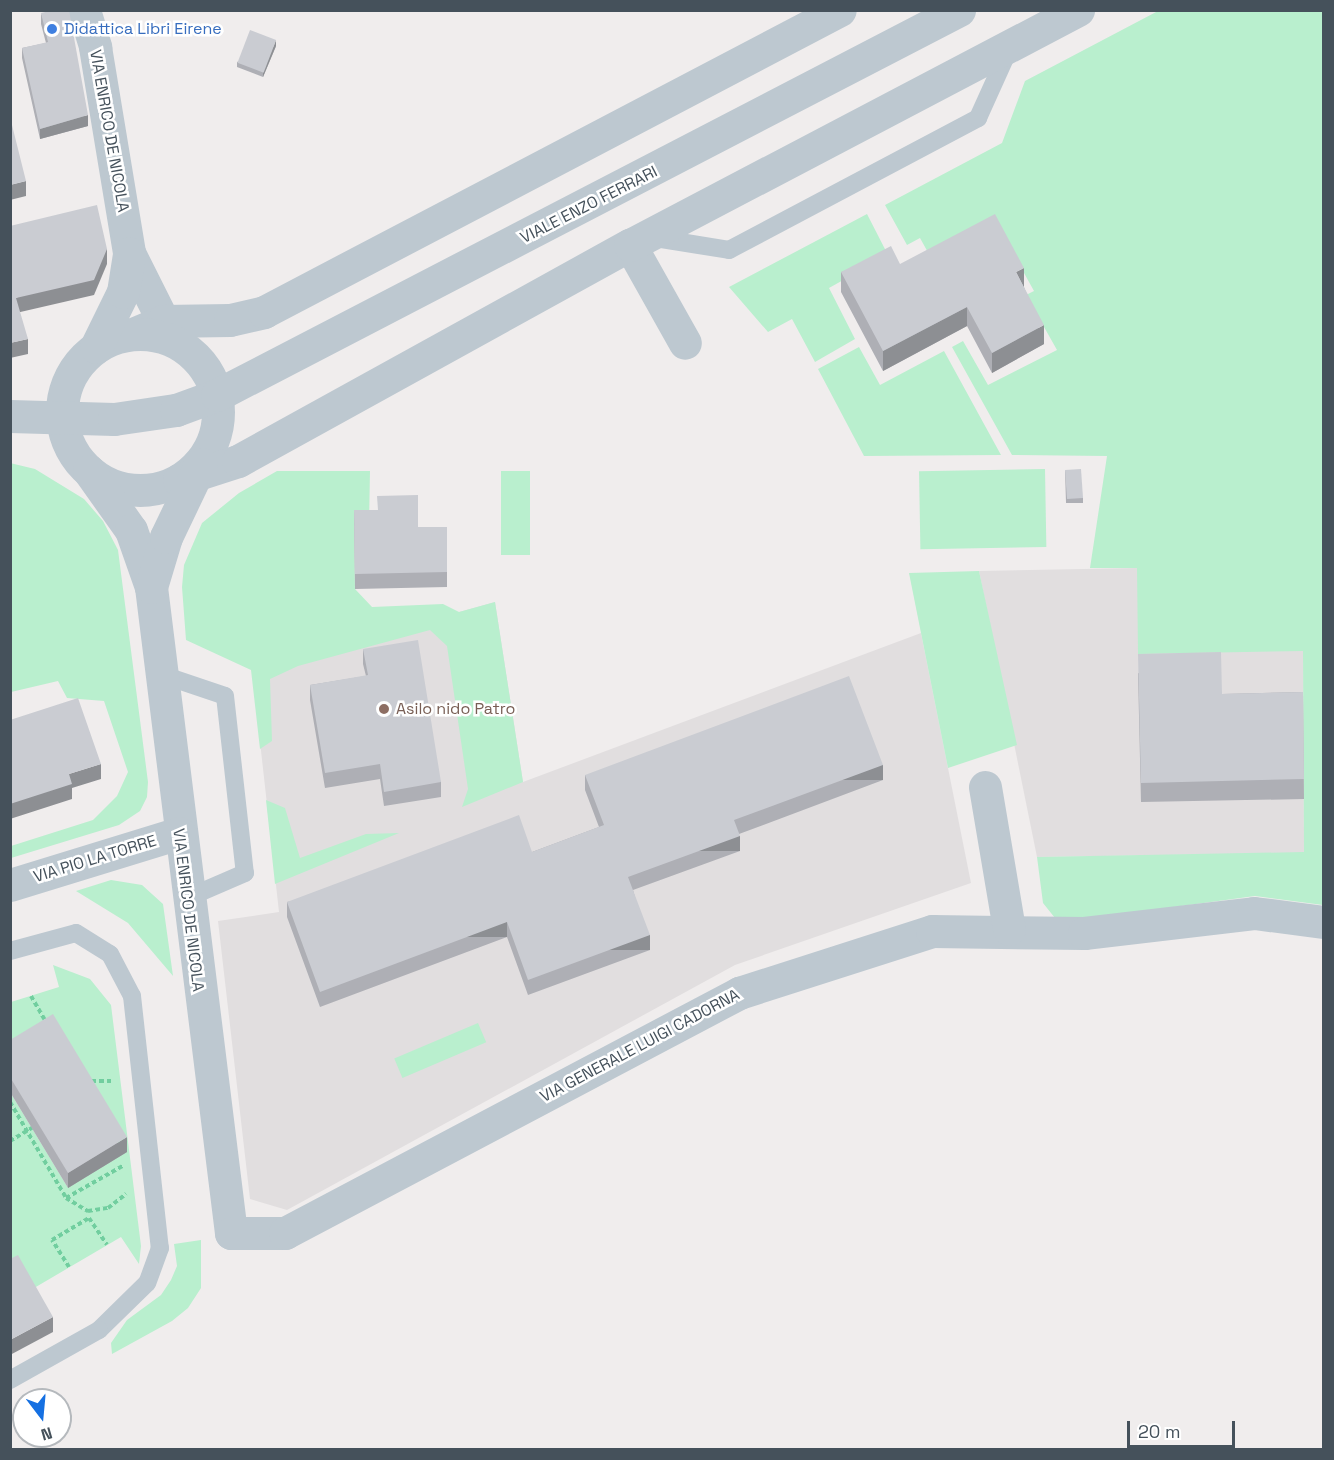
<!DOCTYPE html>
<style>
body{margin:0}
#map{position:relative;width:1334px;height:1460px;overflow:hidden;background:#f0eded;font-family:"Space Grotesk",sans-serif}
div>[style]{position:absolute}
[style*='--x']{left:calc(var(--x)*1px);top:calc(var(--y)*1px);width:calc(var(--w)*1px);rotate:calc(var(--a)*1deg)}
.education>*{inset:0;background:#e1dedf}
.green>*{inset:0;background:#b9efce;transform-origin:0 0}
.path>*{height:4px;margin-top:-2px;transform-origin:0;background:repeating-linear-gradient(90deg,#71ce9f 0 4.5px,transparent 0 7.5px)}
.service>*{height:18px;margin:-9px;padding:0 9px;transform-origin:9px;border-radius:9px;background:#bdc8d0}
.minor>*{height:33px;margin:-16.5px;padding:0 16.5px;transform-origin:16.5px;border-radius:16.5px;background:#bdc8d0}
.minor>.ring{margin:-16.5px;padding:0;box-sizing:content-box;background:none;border:33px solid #bdc8d0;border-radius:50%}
.wall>*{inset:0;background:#aeafb5}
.shaded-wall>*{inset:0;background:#8d8f93;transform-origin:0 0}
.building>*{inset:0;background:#caccd2;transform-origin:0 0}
.dots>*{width:16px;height:16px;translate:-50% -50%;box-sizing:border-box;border:3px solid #fff;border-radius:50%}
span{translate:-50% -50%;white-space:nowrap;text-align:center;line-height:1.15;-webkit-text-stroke:5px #fff;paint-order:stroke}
.shop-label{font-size:16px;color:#366cbe}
.left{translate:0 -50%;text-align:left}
.street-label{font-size:16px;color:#45515b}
.education-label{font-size:16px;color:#785e54}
.frame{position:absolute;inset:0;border:12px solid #45515b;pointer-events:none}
.north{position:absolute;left:12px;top:1388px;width:60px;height:60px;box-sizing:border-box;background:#fff;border:2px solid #b5b9bd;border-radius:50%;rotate:164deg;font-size:16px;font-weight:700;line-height:24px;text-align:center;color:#45515b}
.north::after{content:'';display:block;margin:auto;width:21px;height:27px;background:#1570e2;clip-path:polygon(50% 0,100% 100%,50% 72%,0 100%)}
.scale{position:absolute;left:1127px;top:1421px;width:108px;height:27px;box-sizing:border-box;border:3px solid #45515b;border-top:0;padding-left:8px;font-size:18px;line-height:21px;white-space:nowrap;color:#45515b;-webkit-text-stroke:4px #fff;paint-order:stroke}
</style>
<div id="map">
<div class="education">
<i style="clip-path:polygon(1303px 565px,1304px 853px,1037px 857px,979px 571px)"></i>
<i style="clip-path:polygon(495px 602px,523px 782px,921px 633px,971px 883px,735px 965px,287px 1210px,250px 1199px,218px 921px,279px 912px,252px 670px)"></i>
</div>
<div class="green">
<i style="clip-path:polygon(1158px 11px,1323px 11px,1323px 905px,1255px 896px,1078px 920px,1055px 918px,1043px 903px,1037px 857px,1304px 852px,1303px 651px,1138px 654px,1137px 568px,1090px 568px,1107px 456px,1012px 455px,952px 347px,963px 341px,988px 385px,1057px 350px,1026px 295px,1034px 291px,997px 224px,930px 256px,920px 238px,907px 245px,885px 205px,1002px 143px,1025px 81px)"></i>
<i style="clip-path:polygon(867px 214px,888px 255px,829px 288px,855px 339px,815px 362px,792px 319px,768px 332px,729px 287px)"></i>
<i style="clip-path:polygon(859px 347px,880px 385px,944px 351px,1001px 455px,864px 456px,818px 369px)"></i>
<i style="clip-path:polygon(10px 463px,35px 469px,84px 499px,103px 521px,118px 550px,148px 782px,147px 797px,140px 811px,119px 825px,11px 858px,11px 846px,93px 820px,117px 796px,128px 772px,104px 701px,67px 698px,58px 681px,11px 692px)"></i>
<i style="left:1045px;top:469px;width:78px;height:126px;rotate:89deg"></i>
<i style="clip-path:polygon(277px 471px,370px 471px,369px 525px,354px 526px,355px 589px,372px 607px,443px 604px,459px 612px,495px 602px,523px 782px,462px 807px,468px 789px,447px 646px,430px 630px,298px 666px,270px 679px,272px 741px,260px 749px,251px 670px,186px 640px,182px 587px,184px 565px,202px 523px,239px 493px)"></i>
<i style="left:501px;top:471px;width:29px;height:84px"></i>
<i style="clip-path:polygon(979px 571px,1017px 745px,948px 768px,909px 573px)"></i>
<i style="clip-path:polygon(266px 800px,285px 808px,300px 858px,366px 834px,399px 833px,275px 884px)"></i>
<i style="clip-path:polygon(111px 880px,142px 885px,163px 904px,173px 976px,128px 923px,76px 891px)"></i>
<i style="clip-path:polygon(53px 965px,90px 979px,111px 1005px,141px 1246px,139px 1264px,121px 1237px,29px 1291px,11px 1274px,10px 1092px,68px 1188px,11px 1055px,11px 1002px,59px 987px)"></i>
<i style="left:478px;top:1023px;width:21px;height:91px;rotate:67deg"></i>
<i style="clip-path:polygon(201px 1240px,201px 1288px,188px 1308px,172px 1321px,112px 1354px,111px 1343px,127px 1320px,161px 1295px,171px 1280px,177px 1266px,174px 1244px)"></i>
</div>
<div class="path">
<i style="--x:31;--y:996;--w:32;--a:60"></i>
<i style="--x:92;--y:1081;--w:22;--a:0"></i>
<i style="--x:10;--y:1102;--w:111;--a:59.7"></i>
<i style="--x:66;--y:1198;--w:26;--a:31"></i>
<i style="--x:88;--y:1211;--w:20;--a:-9"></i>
<i style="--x:108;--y:1208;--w:23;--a:-38"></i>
<i style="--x:10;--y:1141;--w:26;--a:-31"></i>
<i style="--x:66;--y:1198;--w:67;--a:-29.6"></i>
<i style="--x:69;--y:1267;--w:32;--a:-122"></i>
<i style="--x:52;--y:1240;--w:43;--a:-30.7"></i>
<i style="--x:89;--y:1218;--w:32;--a:56"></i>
</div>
<div class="service">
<i style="--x:649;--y:237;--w:81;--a:9.2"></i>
<i style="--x:729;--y:250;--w:282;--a:-27.9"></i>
<i style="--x:978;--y:118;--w:78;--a:-65.7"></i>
<i style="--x:163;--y:675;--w:65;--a:18.7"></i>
<i style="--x:225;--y:696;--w:178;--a:83.6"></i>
<i style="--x:245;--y:873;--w:63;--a:156.7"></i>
<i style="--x:10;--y:951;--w:68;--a:-15.3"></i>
<i style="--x:76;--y:933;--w:40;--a:32"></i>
<i style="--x:110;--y:954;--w:47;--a:62.4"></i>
<i style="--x:132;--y:996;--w:254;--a:83.7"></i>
<i style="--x:160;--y:1248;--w:37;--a:110"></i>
<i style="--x:147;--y:1283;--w:67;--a:135.6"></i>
<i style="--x:99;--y:1330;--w:102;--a:150.7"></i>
</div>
<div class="minor">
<i style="--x:84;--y:10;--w:39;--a:73"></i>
<i style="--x:95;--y:47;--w:209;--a:80.6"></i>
<i style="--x:129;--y:253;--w:76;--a:63.4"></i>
<i style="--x:163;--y:321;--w:23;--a:50"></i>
<i style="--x:630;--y:245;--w:112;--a:60.7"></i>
<i style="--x:133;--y:334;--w:33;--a:-23"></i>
<i style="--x:163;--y:321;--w:67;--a:-0.9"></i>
<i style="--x:230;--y:320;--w:35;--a:-13"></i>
<i style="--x:264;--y:312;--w:650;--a:-27.67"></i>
<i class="ring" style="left:62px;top:334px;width:123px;height:123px"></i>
<i style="--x:96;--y:347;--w:61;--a:-63.9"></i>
<i style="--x:123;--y:292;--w:39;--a:-81"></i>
<i style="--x:10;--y:416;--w:104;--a:1.7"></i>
<i style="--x:114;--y:419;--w:63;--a:-8.3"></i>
<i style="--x:176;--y:410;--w:44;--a:-20.1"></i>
<i style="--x:217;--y:395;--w:836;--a:-27.42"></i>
<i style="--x:89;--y:471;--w:72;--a:54.6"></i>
<i style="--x:131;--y:530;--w:60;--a:70.7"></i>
<i style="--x:151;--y:587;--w:651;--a:82.94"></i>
<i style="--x:231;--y:1233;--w:54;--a:0"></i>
<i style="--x:285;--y:1233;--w:514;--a:-27.86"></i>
<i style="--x:739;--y:993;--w:203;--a:-17.8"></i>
<i style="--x:932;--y:931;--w:152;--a:0.8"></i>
<i style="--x:1084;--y:933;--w:171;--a:-6.7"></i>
<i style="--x:1254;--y:913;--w:71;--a:7.3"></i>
<i style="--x:179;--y:480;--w:62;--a:-17.9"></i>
<i style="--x:238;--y:461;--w:448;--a:-28.9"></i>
<i style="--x:630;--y:245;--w:506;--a:-27.68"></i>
<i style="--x:151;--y:587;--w:52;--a:-73.3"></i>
<i style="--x:166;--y:537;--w:81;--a:-64.4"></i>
<i style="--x:985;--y:787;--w:144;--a:80.4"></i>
<i style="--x:10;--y:885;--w:177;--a:-17.1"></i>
</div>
<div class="wall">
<i style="clip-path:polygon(41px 13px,88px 126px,40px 139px,22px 58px,22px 48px,46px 43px,41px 24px)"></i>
<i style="clip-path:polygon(276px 46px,263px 77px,237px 67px,237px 62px)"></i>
<i style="clip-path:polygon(900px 264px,1024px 287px,1044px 344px,992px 373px,967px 326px,883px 371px,841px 292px,841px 272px)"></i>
<i style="clip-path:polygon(1065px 470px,1083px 498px,1083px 503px,1066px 503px)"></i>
<i style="clip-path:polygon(354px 510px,418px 527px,447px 527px,447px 587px,355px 589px)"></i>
<i style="clip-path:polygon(363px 649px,441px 782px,441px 797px,384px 806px,380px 779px,325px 788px,310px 700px,310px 685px,366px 676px,363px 664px)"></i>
<i style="clip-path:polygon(1138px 673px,1222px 694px,1303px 692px,1304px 799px,1141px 802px)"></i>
<i style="clip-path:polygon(585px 775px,883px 780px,739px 834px,740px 851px,633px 890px,650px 950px,528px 995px,507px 937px,320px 1007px,287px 917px,287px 902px,532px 852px,599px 827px,585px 790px)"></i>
<i style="clip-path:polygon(10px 1040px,127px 1152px,68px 1188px,10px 1092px)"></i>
</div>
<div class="shaded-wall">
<i style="clip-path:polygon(276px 40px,276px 46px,263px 77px,263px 72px)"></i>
<i style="clip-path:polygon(88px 115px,88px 126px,40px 139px,40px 129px)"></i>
<i style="clip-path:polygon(26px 181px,26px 196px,10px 200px,10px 185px)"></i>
<i style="clip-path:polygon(107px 249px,107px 264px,94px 295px,16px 313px,16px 298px)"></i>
<i style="clip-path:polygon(1024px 268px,1024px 288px,1016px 272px)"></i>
<i style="clip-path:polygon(967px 307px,967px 326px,883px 371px,883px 351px)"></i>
<i style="clip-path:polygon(1044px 325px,1044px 344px,992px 373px,992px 353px)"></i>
<i style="clip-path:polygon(28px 339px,28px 354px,10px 358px,10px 343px)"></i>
<i style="clip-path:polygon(101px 764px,101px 779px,72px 788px,72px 799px,10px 819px,10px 804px,69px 774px)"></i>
<i style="left:883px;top:765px;width:15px;height:159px;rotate:90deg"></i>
<i style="left:740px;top:836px;width:15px;height:119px;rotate:90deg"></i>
<i style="left:507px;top:922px;width:15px;height:200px;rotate:90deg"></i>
<i style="left:650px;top:935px;width:15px;height:130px;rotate:90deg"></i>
<i style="clip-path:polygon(127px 1137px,127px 1152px,68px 1188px,68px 1173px)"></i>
<i style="clip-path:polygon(53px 1317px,53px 1332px,10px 1355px,10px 1340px)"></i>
</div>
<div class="building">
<i style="clip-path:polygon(54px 10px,69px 10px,88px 115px,40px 129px,22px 48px,48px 42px,41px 13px)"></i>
<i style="left:250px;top:30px;width:28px;height:35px;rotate:21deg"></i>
<i style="clip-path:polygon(10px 117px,26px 181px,10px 185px)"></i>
<i style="clip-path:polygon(97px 205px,107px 249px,94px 280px,16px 298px,28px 339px,10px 343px,10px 226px)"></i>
<i style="clip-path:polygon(995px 214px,1024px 268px,1016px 272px,1044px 325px,992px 353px,967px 307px,883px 351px,841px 272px,891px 246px,900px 264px)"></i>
<i style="left:1081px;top:469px;width:29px;height:16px;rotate:86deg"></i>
<i style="clip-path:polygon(418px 495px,418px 527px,447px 527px,447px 572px,355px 574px,354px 510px,378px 510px,377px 496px)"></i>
<i style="clip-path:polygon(418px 640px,441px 782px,384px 792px,380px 764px,325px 773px,310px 685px,368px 675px,363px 649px)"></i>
<i style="clip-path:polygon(1221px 652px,1222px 694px,1303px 692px,1304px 779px,1141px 783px,1138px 654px)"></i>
<i style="clip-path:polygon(849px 676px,883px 765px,734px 820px,740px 836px,628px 877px,650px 935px,528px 980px,507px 922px,320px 992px,287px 902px,519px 815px,532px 852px,604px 825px,585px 775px)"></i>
<i style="clip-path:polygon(78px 698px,101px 764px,69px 774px,72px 784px,10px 804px,10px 720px)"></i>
<i style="clip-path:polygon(53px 1014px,127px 1137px,68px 1173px,10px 1077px,10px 1040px)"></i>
<i style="clip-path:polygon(18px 1255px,53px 1317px,10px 1340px,10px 1259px)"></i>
</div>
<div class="dots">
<i style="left:52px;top:29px;background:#3f7fe0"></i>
<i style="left:384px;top:709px;background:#8d6e63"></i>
</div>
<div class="shop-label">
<span class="left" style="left:64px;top:29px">Didattica Libri Eirene</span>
</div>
<div class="street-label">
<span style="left:109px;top:131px;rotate:80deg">VIA ENRICO DE NICOLA</span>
<span style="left:589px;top:205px;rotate:-27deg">VIALE ENZO FERRARI</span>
<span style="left:95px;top:859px;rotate:-17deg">VIA PIO LA TORRE</span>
<span style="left:188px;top:910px;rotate:83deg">VIA ENRICO DE NICOLA</span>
<span style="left:640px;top:1046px;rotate:-28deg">VIA GENERALE LUIGI CADORNA</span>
</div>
<div class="education-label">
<span class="left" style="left:396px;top:709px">Asilo nido Patro</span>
</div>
<div class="frame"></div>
<div class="north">N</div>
<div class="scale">20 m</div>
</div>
